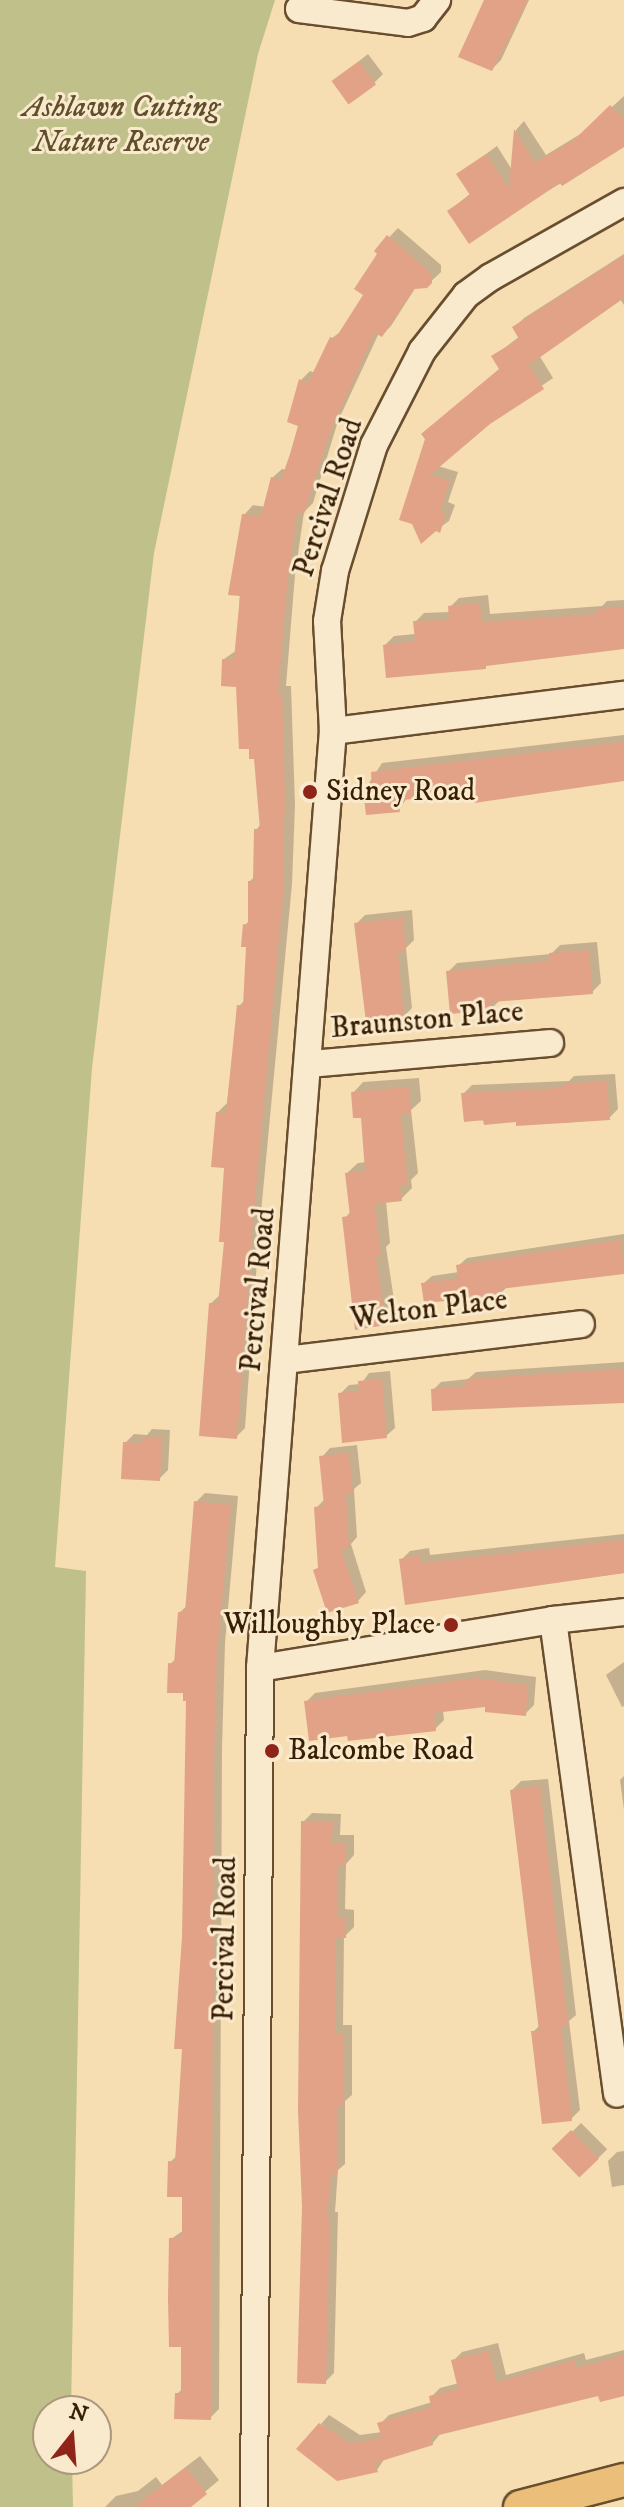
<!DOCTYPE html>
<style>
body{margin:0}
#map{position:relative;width:624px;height:2507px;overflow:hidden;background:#f6ddb2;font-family:"IM FELL DW Pica",serif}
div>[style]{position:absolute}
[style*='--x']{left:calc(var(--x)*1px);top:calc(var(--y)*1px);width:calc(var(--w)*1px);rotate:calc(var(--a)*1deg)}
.green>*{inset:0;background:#bfc08a}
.shadow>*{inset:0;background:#0003;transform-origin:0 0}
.building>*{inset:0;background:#e1a287;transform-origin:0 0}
.roads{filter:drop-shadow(2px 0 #684e2e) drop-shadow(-2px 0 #684e2e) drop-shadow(0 2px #684e2e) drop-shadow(0 -2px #684e2e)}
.minor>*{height:26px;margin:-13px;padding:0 13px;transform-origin:13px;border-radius:13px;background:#f9e9cd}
.major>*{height:32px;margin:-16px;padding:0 16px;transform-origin:16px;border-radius:16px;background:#ebbe79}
.dots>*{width:22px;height:22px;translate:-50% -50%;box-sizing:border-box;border:4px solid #f9e9cd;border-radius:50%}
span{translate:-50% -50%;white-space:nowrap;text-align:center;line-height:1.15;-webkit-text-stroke:6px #f9e9cd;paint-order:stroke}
.park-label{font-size:30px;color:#604f2b;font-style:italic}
.street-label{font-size:30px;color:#381e02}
.poi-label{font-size:30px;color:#381e02}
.left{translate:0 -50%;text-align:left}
.right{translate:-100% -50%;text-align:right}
.north{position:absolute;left:32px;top:2395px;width:80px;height:80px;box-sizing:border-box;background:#f9e9cd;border:2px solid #ac987c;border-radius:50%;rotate:17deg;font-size:22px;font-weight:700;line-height:32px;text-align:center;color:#381e02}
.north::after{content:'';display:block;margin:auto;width:28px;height:36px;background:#8f2418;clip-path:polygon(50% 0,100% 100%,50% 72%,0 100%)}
</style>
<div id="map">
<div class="green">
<i style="clip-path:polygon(0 0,275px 0,258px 54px,154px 553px,92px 1068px,55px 1567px,86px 1571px,71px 2411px,48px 2411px,48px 2459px,72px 2459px,73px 2507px,0 2507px)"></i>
</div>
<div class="shadow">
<i style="clip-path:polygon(486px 0,529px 0,501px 60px,492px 69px)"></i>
<i style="clip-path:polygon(368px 54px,383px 74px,374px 83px,334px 81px)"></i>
<i style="clip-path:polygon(624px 96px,624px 144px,616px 152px,519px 207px,449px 211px,471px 193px,459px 174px,497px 146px,512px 170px,516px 130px,524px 121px,546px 155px,587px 130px)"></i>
<i style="clip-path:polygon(398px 228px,441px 265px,441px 272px,426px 286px,416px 287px,391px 326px,382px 335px,379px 333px,338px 421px,313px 503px,304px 512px,295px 575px,286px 686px,291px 686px,295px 805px,292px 884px,259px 1234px,245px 1428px,236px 1437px,210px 1304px,220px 1295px,226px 1240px,227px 1166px,218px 1112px,227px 1103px,239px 1006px,245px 1000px,249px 946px,245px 925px,250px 920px,250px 881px,255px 876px,256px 830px,261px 824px,256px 757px,238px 685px,224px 659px,237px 650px,244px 515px,253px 505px,266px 507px,272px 478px,282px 469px,287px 470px,300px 424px,289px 421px,301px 380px,310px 371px,315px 373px,332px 338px,343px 330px,366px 295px,380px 254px,376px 251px)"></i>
<i style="clip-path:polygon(624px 254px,624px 305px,620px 299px,539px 355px,553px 378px,489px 422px,438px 466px,458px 472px,448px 502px,455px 505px,449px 521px,422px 540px,428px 439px,501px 368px,494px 356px,520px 336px,514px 328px,524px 318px)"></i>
<i style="clip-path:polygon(488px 595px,490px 614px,602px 606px,607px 601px,624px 600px,624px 647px,385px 645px,394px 636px,416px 634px,415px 622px,424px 613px,450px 612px,450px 607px,459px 598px)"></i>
<i style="clip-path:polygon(624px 735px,624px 777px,407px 798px,399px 810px,365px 789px,382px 763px)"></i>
<i style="clip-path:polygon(412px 910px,414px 940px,406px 948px,412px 1008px,403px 1017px,356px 924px,365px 915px)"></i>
<i style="clip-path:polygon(597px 942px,601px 983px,592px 992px,501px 999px,492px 1008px,448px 972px,457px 963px,551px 954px,560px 945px)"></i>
<i style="clip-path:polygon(615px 1074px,618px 1109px,609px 1118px,565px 1123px,466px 1120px,463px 1094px,472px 1085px,569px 1081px,574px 1076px)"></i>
<i style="clip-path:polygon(419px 1078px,421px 1101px,411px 1110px,418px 1173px,411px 1180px,412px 1188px,401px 1199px,386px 1201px,390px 1243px,386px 1247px,396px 1313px,385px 1324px,345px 1218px,351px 1211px,347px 1173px,358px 1163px,367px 1162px,363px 1116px,353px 1093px,363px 1082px)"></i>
<i style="clip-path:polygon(624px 1234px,624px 1272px,508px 1286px,500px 1294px,423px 1284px,432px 1276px,459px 1272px,458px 1266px,467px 1258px)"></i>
<i style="clip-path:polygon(624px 1362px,624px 1401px,433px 1390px,441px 1382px,468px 1379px,476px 1372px)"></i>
<i style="clip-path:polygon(390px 1371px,395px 1428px,386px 1436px,340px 1394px,349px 1385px,361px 1384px,369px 1373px)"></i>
<i style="clip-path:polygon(152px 1429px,170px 1430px,168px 1470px,159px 1479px,125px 1443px,134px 1434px,147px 1435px)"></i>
<i style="clip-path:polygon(357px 1445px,361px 1483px,354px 1489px,357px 1537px,351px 1544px,366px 1592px,358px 1601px,316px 1570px,320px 1566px,316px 1508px,326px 1498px,322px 1457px,330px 1448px)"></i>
<i style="clip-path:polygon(205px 1493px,238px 1496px,225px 1643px,222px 1749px,219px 2409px,210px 2418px,177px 2394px,183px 2388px,183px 2346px,171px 2239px,184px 2230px,184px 2195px,170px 2162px,178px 2155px,184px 2047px,188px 1699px,170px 1664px,177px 1658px,180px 1612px,188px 1605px,196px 1502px)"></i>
<i style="clip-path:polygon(624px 1534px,624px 1573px,407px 1602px,401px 1560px,410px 1551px,429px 1548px,430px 1555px)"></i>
<i style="clip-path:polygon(624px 1662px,624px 1706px,622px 1707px,606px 1675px)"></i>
<i style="clip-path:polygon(485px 1670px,536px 1677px,534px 1705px,525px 1714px,487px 1705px,443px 1710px,444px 1720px,435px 1729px,306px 1702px,315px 1693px)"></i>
<i style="clip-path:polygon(624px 1776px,624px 1810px,620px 1780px)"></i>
<i style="clip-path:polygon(548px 1779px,576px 2015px,569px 2021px,580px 2110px,571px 2119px,533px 2032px,540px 2025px,512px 1790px,521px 1781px)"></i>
<i style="clip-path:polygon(312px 1813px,341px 1814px,340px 1835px,354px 1835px,354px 1855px,346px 1864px,345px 1909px,354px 1910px,354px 1927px,344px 1937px,343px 2025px,352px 2025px,352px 2095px,345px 2101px,345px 2164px,338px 2170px,335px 2212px,338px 2212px,334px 2373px,325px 2382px,304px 2207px,303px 1822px)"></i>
<i style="left:581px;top:2123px;width:37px;height:37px;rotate:45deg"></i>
<i style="clip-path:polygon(624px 2151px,624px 2185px,612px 2187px,608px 2161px,617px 2152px)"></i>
<i style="clip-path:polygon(498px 2343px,506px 2375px,584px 2353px,586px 2360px,624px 2350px,624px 2394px,599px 2394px,441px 2433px,432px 2444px,385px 2458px,377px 2470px,321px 2424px,329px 2415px,360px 2435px,382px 2432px,380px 2424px,389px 2415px,432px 2402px,431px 2397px,440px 2388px,459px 2383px,453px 2361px,462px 2352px)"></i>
<i style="clip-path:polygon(200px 2456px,219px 2480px,187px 2507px,105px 2507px,116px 2496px,138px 2491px,156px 2477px,162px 2485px)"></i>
</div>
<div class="building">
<i style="clip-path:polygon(484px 0,528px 0,492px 71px,458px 57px)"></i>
<i style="left:359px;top:61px;width:29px;height:34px;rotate:54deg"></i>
<i style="clip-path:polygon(610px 105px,624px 119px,624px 147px,562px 186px,560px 183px,469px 244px,447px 211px,470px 195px,456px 174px,486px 154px,509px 188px,514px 129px,535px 163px,575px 139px)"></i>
<i style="clip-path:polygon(387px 235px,432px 274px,432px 283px,427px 288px,414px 289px,382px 337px,375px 333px,330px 432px,304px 514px,297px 513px,287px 585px,278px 694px,282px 694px,286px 816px,284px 817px,283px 894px,251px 1244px,237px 1439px,199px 1436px,209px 1303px,218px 1304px,224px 1242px,219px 1242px,224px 1168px,211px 1167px,216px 1112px,226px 1113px,237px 1005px,243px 1006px,246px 947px,241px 947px,243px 924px,248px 925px,248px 881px,253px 881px,254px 829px,260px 829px,254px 759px,249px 759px,249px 749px,239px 749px,236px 687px,221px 686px,222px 659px,234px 659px,240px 596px,228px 595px,242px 514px,261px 516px,271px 477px,281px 480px,290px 454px,298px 426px,287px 422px,299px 379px,308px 383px,330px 337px,335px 339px,363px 295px,354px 289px,377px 254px,374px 251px)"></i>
<i style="clip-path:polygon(624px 255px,624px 298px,529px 365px,544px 389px,490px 424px,430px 475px,450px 481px,440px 512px,446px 514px,440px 533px,436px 531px,421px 544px,412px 524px,399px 520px,425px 439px,421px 434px,499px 369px,491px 356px,519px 339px,512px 327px)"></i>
<i style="clip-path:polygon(480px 603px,482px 622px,597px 614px,596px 609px,624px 607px,624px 649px,486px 666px,486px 669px,386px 678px,383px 645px,415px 641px,413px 621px,449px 620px,448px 606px)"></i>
<i style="clip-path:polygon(624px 742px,624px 781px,474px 803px,473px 796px,398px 800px,400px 812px,366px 815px,363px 789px,372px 788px,371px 772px)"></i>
<i style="clip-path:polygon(403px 918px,406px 951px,398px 952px,404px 1019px,366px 1022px,354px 923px)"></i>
<i style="clip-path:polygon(589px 950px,593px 994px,492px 1002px,492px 1010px,450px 1014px,446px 971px,550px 961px,549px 953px)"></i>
<i style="clip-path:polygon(607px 1081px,610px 1120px,516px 1126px,516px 1122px,484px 1125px,483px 1120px,464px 1122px,461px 1093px,563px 1088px,563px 1084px)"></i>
<i style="clip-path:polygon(409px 1087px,411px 1113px,401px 1114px,408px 1185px,400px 1186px,402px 1201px,375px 1204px,381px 1255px,376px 1256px,386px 1325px,355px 1330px,342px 1217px,350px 1216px,345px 1173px,365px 1171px,361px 1118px,353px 1118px,351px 1092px)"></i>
<i style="clip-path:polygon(621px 1240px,624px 1274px,500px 1289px,500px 1296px,424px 1303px,421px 1283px,458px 1279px,456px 1265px)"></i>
<i style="clip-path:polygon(624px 1369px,624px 1403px,432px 1411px,431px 1389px,466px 1386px,466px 1379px)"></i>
<i style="clip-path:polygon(382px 1379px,387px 1438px,342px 1443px,338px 1393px,359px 1391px,358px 1381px)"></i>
<i style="clip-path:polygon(141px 1437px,162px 1438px,160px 1481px,121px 1479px,123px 1442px,141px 1443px)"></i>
<i style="clip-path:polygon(349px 1453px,353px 1493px,346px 1494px,349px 1548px,341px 1549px,359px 1603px,327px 1613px,313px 1570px,318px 1568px,314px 1507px,324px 1506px,319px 1456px)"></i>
<i style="clip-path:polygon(194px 1501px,231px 1505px,217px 1653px,214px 1759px,211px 2420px,174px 2419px,175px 2393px,181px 2393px,181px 2347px,169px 2347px,168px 2298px,169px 2238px,182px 2238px,182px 2197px,167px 2197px,168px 2161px,175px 2162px,182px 2049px,174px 2049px,182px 1937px,186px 1701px,183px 1701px,183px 1693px,167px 1693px,168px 1663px,174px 1664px,178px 1612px,185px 1612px)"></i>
<i style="clip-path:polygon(624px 1540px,624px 1573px,405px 1605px,399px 1559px,421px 1555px,422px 1563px)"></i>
<i style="clip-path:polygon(475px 1678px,528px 1685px,526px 1716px,485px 1712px,485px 1707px,434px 1713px,436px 1731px,348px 1741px,347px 1736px,309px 1741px,304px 1701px)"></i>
<i style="clip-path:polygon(540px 1786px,568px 2025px,561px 2026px,572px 2121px,542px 2124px,531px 2031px,539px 2031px,510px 1790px)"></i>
<i style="clip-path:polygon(301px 1821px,333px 1822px,332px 1843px,346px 1843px,346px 1866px,338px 1866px,337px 1917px,346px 1918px,346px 1938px,336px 1938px,335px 2033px,344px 2033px,344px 2106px,337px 2105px,337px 2175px,331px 2174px,327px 2220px,330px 2220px,326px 2384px,297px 2383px,302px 2207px,298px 2110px)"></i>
<i style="left:571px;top:2130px;width:40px;height:27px;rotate:46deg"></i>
<i style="clip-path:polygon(489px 2351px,497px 2382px,575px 2360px,577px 2368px,624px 2355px,624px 2396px,600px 2402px,598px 2396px,431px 2437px,433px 2445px,375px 2463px,378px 2472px,337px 2481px,296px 2449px,319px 2423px,350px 2443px,382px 2438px,377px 2423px,431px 2407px,429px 2396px,458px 2389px,451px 2360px)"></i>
<i style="clip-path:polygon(186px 2467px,207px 2494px,191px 2507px,134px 2507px)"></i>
</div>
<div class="roads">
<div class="minor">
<i style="--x:299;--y:9;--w:110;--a:7.3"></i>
<i style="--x:408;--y:23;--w:16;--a:-18"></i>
<i style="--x:423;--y:18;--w:23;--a:-52"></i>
<i style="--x:333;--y:731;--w:293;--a:-7.1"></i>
<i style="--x:310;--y:1064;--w:241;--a:-5"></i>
<i style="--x:285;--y:1360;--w:298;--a:-6.9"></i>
<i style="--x:553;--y:1620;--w:478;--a:82.3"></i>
<i style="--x:260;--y:1668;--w:297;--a:-9.3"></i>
<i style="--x:553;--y:1620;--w:71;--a:-6.4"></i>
<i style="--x:254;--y:2507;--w:839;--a:-89.59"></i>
<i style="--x:260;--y:1668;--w:940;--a:-85.55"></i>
<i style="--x:333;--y:731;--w:110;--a:-93.1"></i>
<i style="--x:327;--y:621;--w:51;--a:-80.9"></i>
<i style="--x:335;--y:571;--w:132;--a:-72.8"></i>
<i style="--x:374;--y:445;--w:106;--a:-62.9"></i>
<i style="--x:422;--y:351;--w:71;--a:-51.8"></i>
<i style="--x:466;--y:295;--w:31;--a:-36"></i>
<i style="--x:491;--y:277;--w:153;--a:-29.4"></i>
</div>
<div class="major">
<i style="--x:520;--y:2507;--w:107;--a:-14.6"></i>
</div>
</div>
<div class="dots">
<i style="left:310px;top:792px;background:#8f2418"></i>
<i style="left:451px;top:1625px;background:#8f2418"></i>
<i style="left:272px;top:1751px;background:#8f2418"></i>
</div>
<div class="park-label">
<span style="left:121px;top:125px">Ashlawn Cutting<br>Nature Reserve</span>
</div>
<div class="street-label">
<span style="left:329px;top:498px;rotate:-72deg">Percival Road</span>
<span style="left:427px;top:1021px;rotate:-5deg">Braunston Place</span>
<span style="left:259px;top:1290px;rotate:-85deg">Percival Road</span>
<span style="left:429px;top:1310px;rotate:-7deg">Welton Place</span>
<span style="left:226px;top:1939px;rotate:-89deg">Percival Road</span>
</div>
<div class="poi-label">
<span class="left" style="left:326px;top:792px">Sidney Road</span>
<span class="right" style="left:435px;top:1625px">Willoughby Place</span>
<span class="left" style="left:288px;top:1751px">Balcombe Road</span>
</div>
<div class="north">N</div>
</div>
